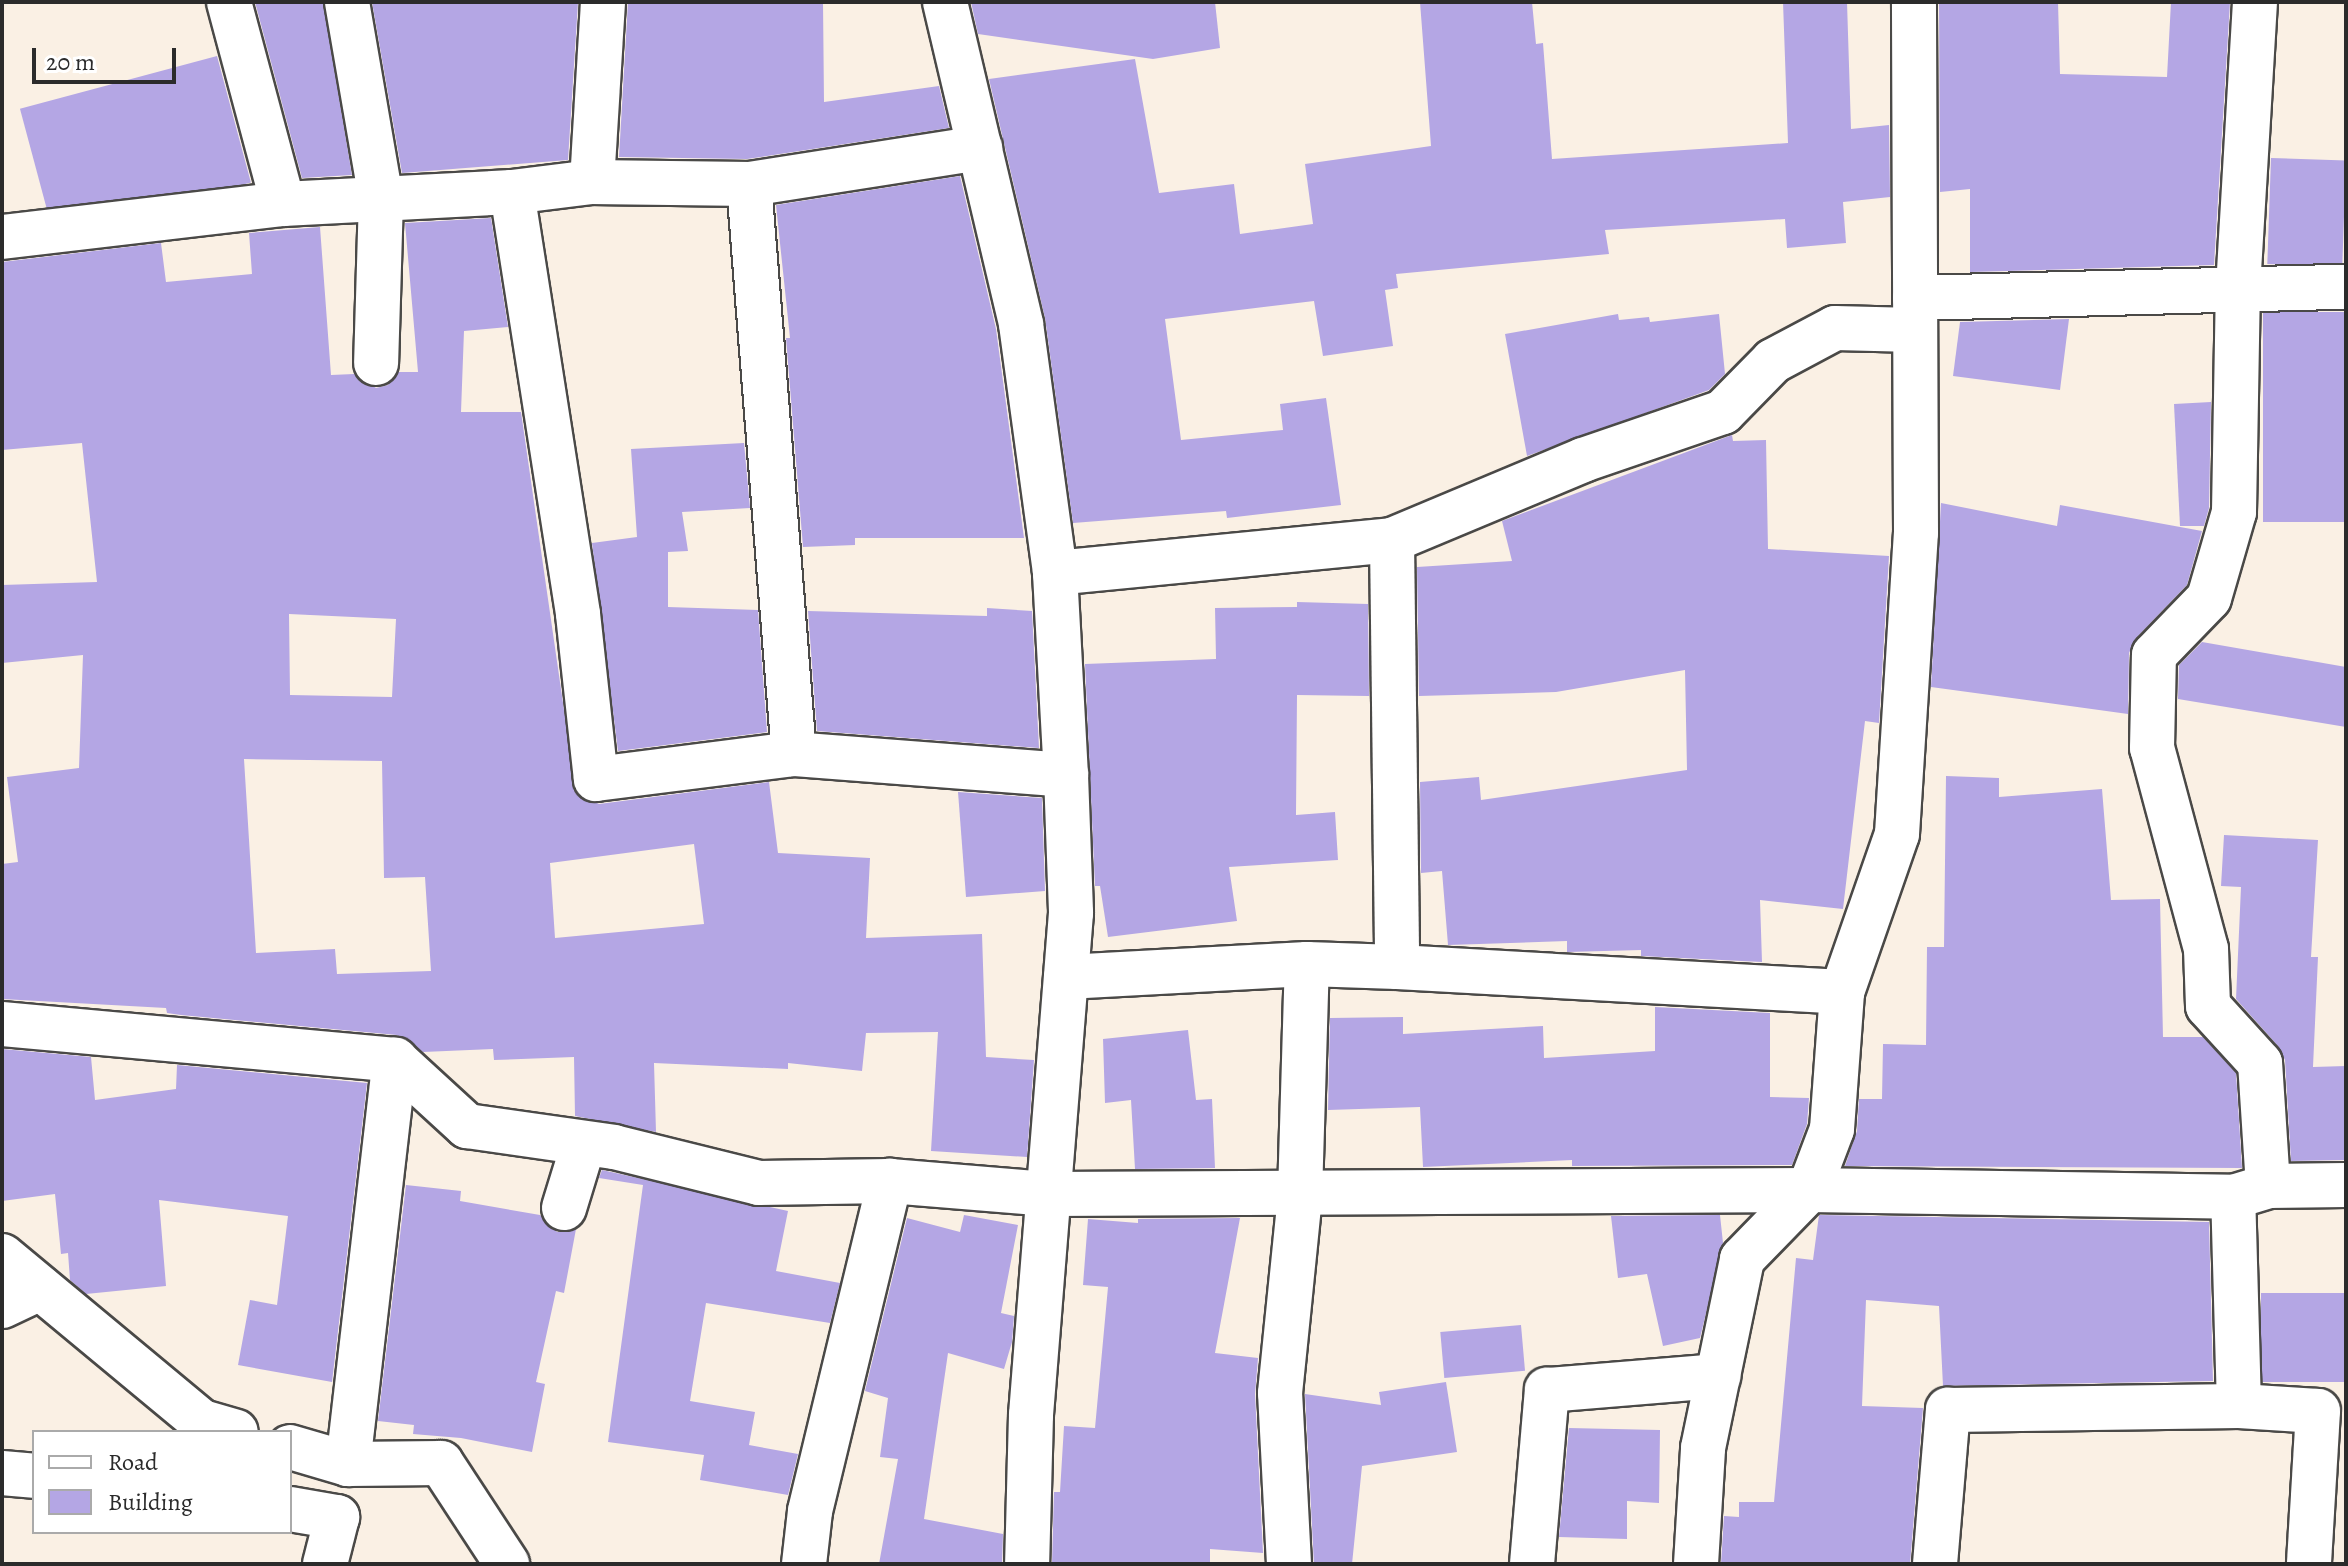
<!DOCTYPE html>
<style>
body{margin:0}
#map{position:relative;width:2348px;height:1566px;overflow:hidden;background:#faf0e4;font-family:Alegreya,serif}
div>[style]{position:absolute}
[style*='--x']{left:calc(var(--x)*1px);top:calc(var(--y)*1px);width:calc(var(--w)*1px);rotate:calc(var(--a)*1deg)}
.building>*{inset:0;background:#b4a6e4;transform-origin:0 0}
.roads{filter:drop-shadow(2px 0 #4a4947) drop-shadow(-2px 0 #4a4947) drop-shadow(0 2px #4a4947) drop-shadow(0 -2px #4a4947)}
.minor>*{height:44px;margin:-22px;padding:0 22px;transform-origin:22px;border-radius:22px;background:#fff}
span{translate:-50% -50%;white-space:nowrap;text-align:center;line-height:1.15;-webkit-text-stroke:6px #fff;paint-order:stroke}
.frame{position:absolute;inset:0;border:4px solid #2b2b2b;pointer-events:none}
.legend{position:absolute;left:32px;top:1430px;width:260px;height:104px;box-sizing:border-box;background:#fff;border:2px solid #aaa;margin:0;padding:10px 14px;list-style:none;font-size:24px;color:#2b2b2b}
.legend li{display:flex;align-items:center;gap:16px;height:40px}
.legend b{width:40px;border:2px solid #aaa}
.scale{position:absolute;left:32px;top:48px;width:144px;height:36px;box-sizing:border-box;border:4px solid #2b2b2b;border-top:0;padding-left:10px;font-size:24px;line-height:28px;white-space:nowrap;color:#2b2b2b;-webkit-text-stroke:6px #fff;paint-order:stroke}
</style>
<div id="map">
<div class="building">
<i style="clip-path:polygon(255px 2px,323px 2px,352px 175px,302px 178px)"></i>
<i style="clip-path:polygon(372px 2px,578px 2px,568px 160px,402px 173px)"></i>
<i style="clip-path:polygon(628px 2px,823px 2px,824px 102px,939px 86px,949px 128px,747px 159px,619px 157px)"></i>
<i style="clip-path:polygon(971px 2px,1215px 2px,1220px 48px,1153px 59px,978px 34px)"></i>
<i style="clip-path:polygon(1420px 2px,1532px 2px,1536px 44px,1543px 43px,1552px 159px,1788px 143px,1783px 2px,1847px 2px,1851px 129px,1889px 125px,1890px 197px,1843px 202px,1846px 243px,1787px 248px,1785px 219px,1605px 230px,1609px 254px,1396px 274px,1398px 288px,1385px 290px,1393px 346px,1323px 356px,1314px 301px,1165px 319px,1181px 440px,1283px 430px,1280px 404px,1326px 398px,1341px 505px,1227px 518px,1226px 511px,1073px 523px,1045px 318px,989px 79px,1135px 59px,1159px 193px,1234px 184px,1240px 234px,1313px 224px,1305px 164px,1431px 146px)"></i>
<i style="clip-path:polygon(1939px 2px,2058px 2px,2060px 74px,2167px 77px,2171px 2px,2230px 2px,2214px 265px,1970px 272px,1970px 189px,1940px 192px)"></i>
<i style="left:217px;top:56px;width:131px;height:204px;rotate:75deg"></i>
<i style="left:2271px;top:158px;width:75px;height:106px;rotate:2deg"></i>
<i style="clip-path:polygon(960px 176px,996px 329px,1024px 538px,855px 538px,855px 545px,803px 547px,786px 338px,790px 338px,776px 205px)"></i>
<i style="clip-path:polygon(evenodd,491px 218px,508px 327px,464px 331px,461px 412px,521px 412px,576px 793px,599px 804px,769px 782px,778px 853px,870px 858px,866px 938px,982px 934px,986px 1057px,1034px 1060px,1027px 1157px,931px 1151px,938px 1032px,866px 1033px,862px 1071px,788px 1063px,788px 1069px,654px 1063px,656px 1132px,575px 1116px,574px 1057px,494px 1060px,493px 1049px,423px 1052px,397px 1035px,181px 1015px,167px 1013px,166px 1008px,2px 999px,2px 864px,18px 862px,7px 777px,79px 768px,83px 655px,2px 663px,2px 585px,97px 582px,82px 443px,2px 450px,2px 262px,161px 243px,166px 282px,252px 274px,249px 233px,320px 227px,331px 375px,354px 374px,376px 388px,388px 385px,398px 372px,418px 372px,405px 223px,491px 218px,289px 614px,396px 619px,392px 697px,290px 695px,289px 614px,491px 218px,244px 759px,382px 761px,384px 878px,425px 877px,431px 971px,337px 974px,335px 949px,256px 953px,244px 759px,491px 218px,694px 844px,704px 924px,555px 938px,550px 863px,694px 844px)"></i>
<i style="left:2346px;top:312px;width:210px;height:83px;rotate:90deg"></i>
<i style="clip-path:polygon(1618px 314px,1619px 320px,1649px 317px,1650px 322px,1719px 314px,1725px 374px,1709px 390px,1527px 456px,1505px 334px)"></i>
<i style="clip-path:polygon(2069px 319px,2060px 390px,1953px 376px,1960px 322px)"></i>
<i style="clip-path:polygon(2211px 402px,2209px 508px,2204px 526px,2180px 526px,2174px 404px)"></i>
<i style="clip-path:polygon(1732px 435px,1733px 441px,1766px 440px,1768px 549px,1889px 556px,1879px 723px,1865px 721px,1843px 909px,1760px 900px,1762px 962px,1641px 956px,1641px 950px,1567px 952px,1567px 941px,1448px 945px,1442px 871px,1421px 873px,1420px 782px,1479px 777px,1481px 800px,1687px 770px,1685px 670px,1556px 692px,1419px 696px,1417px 567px,1512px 561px,1502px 521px)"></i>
<i style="clip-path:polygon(744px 443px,750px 508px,682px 512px,688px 551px,668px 552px,668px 607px,758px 610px,767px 732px,618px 751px,592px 543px,637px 537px,631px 449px)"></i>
<i style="clip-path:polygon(1941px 503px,2057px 526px,2060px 505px,2202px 531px,2187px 585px,2136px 638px,2129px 653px,2128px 714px,1931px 687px)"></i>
<i style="clip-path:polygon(1297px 602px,1368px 604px,1369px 696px,1297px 695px,1296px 815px,1335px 812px,1338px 860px,1229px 867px,1237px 921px,1108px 937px,1100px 886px,1095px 886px,1085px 664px,1216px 659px,1215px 608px,1297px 607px)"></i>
<i style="clip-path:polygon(987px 608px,1032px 611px,1039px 748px,817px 731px,808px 611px,987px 616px)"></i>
<i style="clip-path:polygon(2202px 642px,2346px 667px,2346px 727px,2178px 699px,2179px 665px)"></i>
<i style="clip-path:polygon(1946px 776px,1999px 778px,1999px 797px,2102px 789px,2111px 900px,2160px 899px,2163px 1037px,2203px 1037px,2236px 1073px,2242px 1168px,1845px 1166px,1857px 1131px,1859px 1099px,1882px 1099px,1883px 1044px,1926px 1045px,1927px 947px,1944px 947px)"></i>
<i style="clip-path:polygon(958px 792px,1042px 798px,1045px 891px,966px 897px)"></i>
<i style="clip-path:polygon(2224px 835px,2318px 840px,2311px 957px,2318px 957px,2313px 1067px,2346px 1066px,2346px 1160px,2291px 1161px,2285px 1060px,2278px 1046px,2236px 999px,2241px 887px,2221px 886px)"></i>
<i style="clip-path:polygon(1655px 1007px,1770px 1013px,1770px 1097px,1809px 1098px,1807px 1124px,1792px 1165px,1572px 1166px,1572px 1160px,1423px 1167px,1420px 1107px,1328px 1110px,1330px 1018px,1403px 1017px,1403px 1034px,1543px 1026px,1544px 1058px,1655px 1051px)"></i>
<i style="clip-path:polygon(1188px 1030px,1196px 1100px,1212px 1099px,1215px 1168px,1135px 1169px,1131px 1100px,1105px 1103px,1103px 1039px)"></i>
<i style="clip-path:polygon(2px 1049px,91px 1057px,95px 1100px,176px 1089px,177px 1065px,367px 1083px,332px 1382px,238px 1365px,250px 1300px,277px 1305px,288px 1216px,159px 1200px,166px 1286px,86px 1294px,70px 1280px,68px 1253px,61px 1254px,55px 1194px,2px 1201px)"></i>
<i style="clip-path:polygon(602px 1170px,788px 1211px,776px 1271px,840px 1283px,830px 1323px,706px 1303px,690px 1401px,755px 1412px,749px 1445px,798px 1454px,788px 1495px,700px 1480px,704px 1455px,608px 1442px,643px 1185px,599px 1178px)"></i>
<i style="clip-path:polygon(406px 1185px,461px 1191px,460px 1201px,540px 1215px,557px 1232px,576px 1229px,564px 1293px,556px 1291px,536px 1382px,545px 1384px,532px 1452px,461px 1438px,413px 1434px,414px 1425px,378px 1421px)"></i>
<i style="clip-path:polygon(964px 1215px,1018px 1225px,1001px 1313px,1014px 1316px,1012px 1342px,1004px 1369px,948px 1353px,924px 1519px,1003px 1534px,1002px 1564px,879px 1564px,898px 1459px,880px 1457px,888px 1398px,865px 1391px,907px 1218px,960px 1232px)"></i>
<i style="clip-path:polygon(1720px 1215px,1723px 1243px,1700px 1338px,1663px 1346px,1647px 1274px,1618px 1278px,1611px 1216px)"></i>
<i style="clip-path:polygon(1819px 1215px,2209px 1222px,2213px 1381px,1943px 1386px,1939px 1306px,1866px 1300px,1862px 1406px,1923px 1408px,1910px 1564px,1721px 1564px,1724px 1516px,1739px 1517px,1739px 1502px,1774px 1502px,1796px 1258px,1813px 1260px)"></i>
<i style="clip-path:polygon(1240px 1218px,1215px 1353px,1258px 1358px,1255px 1394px,1263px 1553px,1210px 1549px,1210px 1564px,1052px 1564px,1054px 1492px,1060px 1492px,1064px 1426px,1095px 1428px,1108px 1287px,1083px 1285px,1088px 1219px,1138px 1223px,1138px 1219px)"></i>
<i style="left:2346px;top:1293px;width:89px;height:85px;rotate:90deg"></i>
<i style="left:1521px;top:1325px;width:46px;height:81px;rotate:85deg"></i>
<i style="clip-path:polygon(1446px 1382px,1457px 1452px,1362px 1466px,1352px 1564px,1314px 1564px,1305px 1394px,1381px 1405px,1379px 1392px)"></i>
<i style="clip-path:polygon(1569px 1428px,1660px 1430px,1659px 1503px,1627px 1501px,1627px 1539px,1559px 1537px)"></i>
</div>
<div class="roads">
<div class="minor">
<i style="--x:229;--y:2;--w:209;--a:75"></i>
<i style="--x:283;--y:204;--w:229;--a:-3"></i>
<i style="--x:347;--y:2;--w:199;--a:80.2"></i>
<i style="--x:381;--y:198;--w:165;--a:91.7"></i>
<i style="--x:603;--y:2;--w:180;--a:93.5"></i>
<i style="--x:592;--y:182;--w:81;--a:172.9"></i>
<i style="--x:512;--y:192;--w:427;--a:81.1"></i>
<i style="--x:578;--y:614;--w:166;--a:83.8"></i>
<i style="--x:596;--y:779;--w:200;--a:-7.2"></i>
<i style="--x:945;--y:2;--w:331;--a:76.7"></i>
<i style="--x:1021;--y:324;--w:251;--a:82.2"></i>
<i style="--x:1055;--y:573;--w:202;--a:86.9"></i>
<i style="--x:1066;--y:775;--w:138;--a:87.9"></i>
<i style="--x:1071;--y:913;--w:504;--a:94.56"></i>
<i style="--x:1031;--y:1415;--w:149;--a:91.5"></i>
<i style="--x:592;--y:182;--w:157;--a:0.7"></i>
<i style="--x:749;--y:184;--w:572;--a:85.49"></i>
<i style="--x:794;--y:754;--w:273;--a:4.4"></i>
<i style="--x:749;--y:184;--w:234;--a:-8.9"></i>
<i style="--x:2;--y:237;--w:283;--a:-6.7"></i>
<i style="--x:1915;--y:298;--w:431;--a:-1.5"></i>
<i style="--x:1392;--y:540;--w:207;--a:-22.7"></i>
<i style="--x:1583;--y:460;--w:148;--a:-18.9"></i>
<i style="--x:1723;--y:412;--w:71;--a:-45.6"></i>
<i style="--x:1773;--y:361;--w:70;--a:-28"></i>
<i style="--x:1835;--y:328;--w:80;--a:1.4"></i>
<i style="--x:1055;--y:573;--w:339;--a:-5.6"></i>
<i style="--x:1392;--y:540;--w:427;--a:89.3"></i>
<i style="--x:1397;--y:967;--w:446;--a:3.2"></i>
<i style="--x:1066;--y:977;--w:241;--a:-3.1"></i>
<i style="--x:1307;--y:964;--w:90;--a:1.9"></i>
<i style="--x:2;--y:1024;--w:395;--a:5.2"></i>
<i style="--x:395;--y:1060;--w:98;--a:42.5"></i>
<i style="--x:467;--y:1126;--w:148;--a:8.1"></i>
<i style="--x:614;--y:1147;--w:149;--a:13.9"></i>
<i style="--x:759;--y:1183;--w:131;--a:-0.9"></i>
<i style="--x:890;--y:1181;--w:160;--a:4.7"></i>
<i style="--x:1049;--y:1194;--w:760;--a:-0.3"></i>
<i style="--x:1809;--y:1190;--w:424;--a:0.9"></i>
<i style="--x:2268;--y:1186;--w:78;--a:-0.7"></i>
<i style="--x:564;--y:1208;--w:65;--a:-73"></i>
<i style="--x:2;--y:1256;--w:260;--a:39.7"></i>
<i style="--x:202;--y:1422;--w:35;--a:16"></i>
<i style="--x:2;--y:1306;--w:42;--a:-25.3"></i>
<i style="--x:2239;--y:1406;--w:209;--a:-91.6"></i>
<i style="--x:2233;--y:1197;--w:37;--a:-17"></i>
<i style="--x:2268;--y:1186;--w:123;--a:-93.7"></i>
<i style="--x:2260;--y:1063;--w:77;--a:-132.4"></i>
<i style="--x:2208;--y:1006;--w:57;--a:-92"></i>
<i style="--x:2206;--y:949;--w:208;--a:-105"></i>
<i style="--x:2152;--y:748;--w:93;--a:-88.8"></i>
<i style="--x:2154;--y:655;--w:79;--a:-46"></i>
<i style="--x:2209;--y:598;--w:90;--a:-73.8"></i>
<i style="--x:2234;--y:512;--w:224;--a:-89"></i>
<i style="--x:2238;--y:288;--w:287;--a:-86.6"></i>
<i style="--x:290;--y:1447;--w:60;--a:16.3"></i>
<i style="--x:348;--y:1464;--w:93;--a:-0.6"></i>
<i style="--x:441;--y:1463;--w:121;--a:56.8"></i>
<i style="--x:348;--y:1464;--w:407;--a:-83.4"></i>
<i style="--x:2;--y:1473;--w:32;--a:5"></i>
<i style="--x:290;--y:1509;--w:48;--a:9.7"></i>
<i style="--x:337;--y:1517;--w:49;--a:104.3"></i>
<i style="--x:804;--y:1564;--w:53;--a:-83.5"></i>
<i style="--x:810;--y:1511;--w:340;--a:-76.4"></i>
<i style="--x:1289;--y:1564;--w:171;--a:-93"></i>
<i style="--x:1280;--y:1393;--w:199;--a:-84.2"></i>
<i style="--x:1300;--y:1195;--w:231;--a:-88.3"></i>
<i style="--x:1532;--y:1564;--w:175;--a:-85.1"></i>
<i style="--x:1547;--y:1390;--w:172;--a:-4.7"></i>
<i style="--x:1696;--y:1564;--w:116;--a:-86.5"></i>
<i style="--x:1703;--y:1448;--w:193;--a:-78.3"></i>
<i style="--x:1742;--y:1259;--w:96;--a:-45.8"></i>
<i style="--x:1809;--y:1190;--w:65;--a:-69.3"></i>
<i style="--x:1832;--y:1129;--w:137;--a:-85.8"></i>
<i style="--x:1842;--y:992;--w:167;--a:-70.8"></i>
<i style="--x:1897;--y:834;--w:302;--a:-86.4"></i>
<i style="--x:1916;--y:533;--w:531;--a:-90.22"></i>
<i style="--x:1935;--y:1564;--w:155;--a:-85.2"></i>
<i style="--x:1948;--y:1410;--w:291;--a:-0.8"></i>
<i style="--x:2239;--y:1406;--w:79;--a:3.6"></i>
<i style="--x:2318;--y:1411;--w:153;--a:93.4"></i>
</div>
</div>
<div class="frame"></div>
<ul class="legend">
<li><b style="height:10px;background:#fff"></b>Road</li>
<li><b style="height:22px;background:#b4a6e4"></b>Building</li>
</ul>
<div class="scale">20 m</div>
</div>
